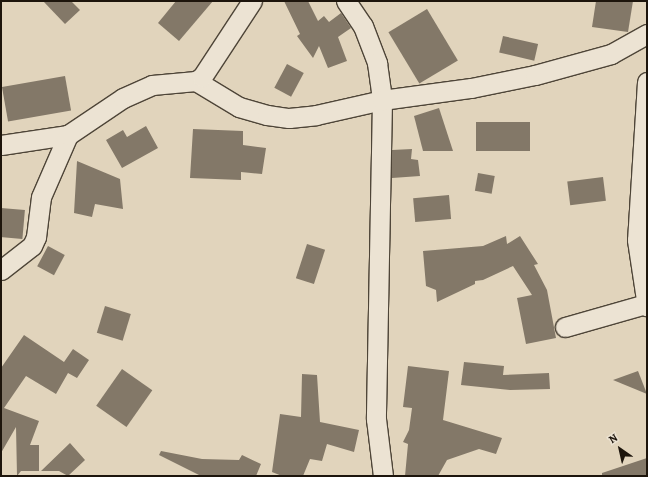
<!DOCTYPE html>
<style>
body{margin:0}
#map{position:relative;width:648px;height:477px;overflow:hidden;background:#e1d4bc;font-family:Alegreya,serif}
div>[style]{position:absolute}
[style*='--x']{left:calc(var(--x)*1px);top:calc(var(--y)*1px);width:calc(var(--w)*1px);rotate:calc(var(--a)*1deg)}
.building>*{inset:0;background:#837868;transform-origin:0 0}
.roads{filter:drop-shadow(1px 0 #4e4538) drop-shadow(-1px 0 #4e4538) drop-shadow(0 1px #4e4538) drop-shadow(0 -1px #4e4538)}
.minor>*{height:19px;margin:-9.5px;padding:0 9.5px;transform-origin:9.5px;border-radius:9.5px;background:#ece3d3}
span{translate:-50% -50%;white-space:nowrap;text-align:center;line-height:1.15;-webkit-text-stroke:3px #ece3d3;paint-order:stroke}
.frame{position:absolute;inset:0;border:2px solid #1d150c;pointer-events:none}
.north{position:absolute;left:600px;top:429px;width:40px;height:40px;-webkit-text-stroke:3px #ece3d3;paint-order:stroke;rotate:326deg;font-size:11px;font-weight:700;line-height:16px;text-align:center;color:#1d150c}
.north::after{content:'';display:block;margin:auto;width:14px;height:18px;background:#1d150c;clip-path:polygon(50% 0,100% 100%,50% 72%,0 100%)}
</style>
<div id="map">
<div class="building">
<i style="clip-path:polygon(43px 1px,71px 1px,80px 10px,65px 24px)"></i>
<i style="clip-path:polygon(176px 1px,213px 1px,179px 41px,158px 23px)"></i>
<i style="clip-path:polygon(284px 1px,308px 1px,318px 21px,324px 16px,329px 22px,341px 13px,351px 28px,338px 37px,347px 61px,328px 68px,319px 46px,313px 58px,297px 36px,300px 34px)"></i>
<i style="clip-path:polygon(596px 1px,633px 1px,628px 32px,592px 27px)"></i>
<i style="left:427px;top:9px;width:60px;height:45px;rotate:59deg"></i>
<i style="left:503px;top:36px;width:36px;height:17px;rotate:13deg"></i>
<i style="left:287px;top:64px;width:19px;height:27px;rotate:28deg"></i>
<i style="left:65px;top:76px;width:35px;height:64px;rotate:80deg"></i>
<i style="clip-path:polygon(439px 108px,453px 151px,423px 151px,414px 116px)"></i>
<i style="left:476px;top:122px;width:54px;height:29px"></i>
<i style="clip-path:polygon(146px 126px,158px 148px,122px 168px,106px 140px,123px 130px,127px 137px)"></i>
<i style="clip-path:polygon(193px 129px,243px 131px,243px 145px,266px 148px,262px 174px,241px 172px,241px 180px,190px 178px)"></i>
<i style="clip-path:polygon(412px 149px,411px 159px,418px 160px,420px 176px,392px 178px,392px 150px)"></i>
<i style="clip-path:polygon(77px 161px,120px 179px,123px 209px,95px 204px,92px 217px,74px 213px)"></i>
<i style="left:478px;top:173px;width:17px;height:18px;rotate:10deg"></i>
<i style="left:603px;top:177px;width:24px;height:36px;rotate:83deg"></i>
<i style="left:449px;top:195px;width:24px;height:36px;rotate:85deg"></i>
<i style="left:1px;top:208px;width:24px;height:29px;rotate:5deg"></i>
<i style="clip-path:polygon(506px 236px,507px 244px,520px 236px,538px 264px,534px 265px,547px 290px,556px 338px,526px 344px,517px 298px,532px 295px,513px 266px,483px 280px,475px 281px,475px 284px,437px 302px,436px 290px,426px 286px,423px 251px,483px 246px)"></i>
<i style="left:307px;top:244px;width:19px;height:36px;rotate:18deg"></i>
<i style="left:48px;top:246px;width:19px;height:23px;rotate:28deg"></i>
<i style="left:105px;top:306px;width:27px;height:28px;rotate:17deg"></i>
<i style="clip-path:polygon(24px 335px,64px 362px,73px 349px,89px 360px,77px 378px,68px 373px,56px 394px,26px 376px,4px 408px,39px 421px,30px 445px,39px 445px,39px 471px,21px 471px,17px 476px,16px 427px,1px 453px,1px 368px)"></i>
<i style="clip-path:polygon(464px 362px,504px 366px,503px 375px,549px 373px,550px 389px,510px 390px,461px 385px)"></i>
<i style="clip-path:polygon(408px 366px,449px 371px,443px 420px,502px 438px,496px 454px,479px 449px,447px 460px,438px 476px,405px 476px,408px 444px,403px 442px,409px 430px,412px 408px,403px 407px)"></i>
<i style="left:122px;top:369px;width:37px;height:45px;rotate:35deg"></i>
<i style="clip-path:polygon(638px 371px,647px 394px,613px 380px)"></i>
<i style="clip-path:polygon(302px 374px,317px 375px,320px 422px,359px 430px,354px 452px,327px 444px,322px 461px,310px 459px,303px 476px,282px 476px,272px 472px,280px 414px,301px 417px)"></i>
<i style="clip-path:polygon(70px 443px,85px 460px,68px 476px,59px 471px,41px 471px)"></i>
<i style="clip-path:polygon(161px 451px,202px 459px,239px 460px,242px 455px,261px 464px,256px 476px,201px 476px,159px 455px)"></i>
<i style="clip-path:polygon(647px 458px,647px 476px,602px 476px,602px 473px)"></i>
</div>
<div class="roads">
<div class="minor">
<i style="--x:346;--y:1;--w:30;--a:56"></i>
<i style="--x:363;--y:26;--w:40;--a:69"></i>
<i style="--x:377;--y:63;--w:37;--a:82"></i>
<i style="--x:382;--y:100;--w:319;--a:91.1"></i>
<i style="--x:376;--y:419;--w:57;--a:83"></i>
<i style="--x:196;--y:81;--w:50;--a:31.2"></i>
<i style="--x:239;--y:107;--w:29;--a:16"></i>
<i style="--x:267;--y:115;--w:22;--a:8"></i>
<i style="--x:289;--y:118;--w:27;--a:-6"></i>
<i style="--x:316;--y:115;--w:68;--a:-12.8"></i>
<i style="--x:382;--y:100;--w:90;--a:-7.7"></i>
<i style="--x:471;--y:88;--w:65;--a:-11.5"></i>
<i style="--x:535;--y:75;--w:79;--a:-15.4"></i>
<i style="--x:611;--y:54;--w:41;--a:-29.1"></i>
<i style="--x:647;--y:82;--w:158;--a:93.6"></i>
<i style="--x:637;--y:240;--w:67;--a:81.4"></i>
<i style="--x:1;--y:145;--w:68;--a:-8.5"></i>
<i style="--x:1;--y:270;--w:39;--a:-38"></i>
<i style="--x:32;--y:246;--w:10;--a:-66"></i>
<i style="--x:36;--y:237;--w:40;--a:-82.9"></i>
<i style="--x:41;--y:197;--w:68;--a:-66.5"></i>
<i style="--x:68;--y:135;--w:66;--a:-33.9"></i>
<i style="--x:123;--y:98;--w:32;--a:-24"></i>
<i style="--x:152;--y:85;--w:44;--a:-5.2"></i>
<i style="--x:196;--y:81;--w:7;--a:-34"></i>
<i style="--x:202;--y:77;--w:91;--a:-56.7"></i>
<i style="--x:565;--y:327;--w:84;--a:-15.9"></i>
</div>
</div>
<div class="frame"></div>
<div class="north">N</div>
</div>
